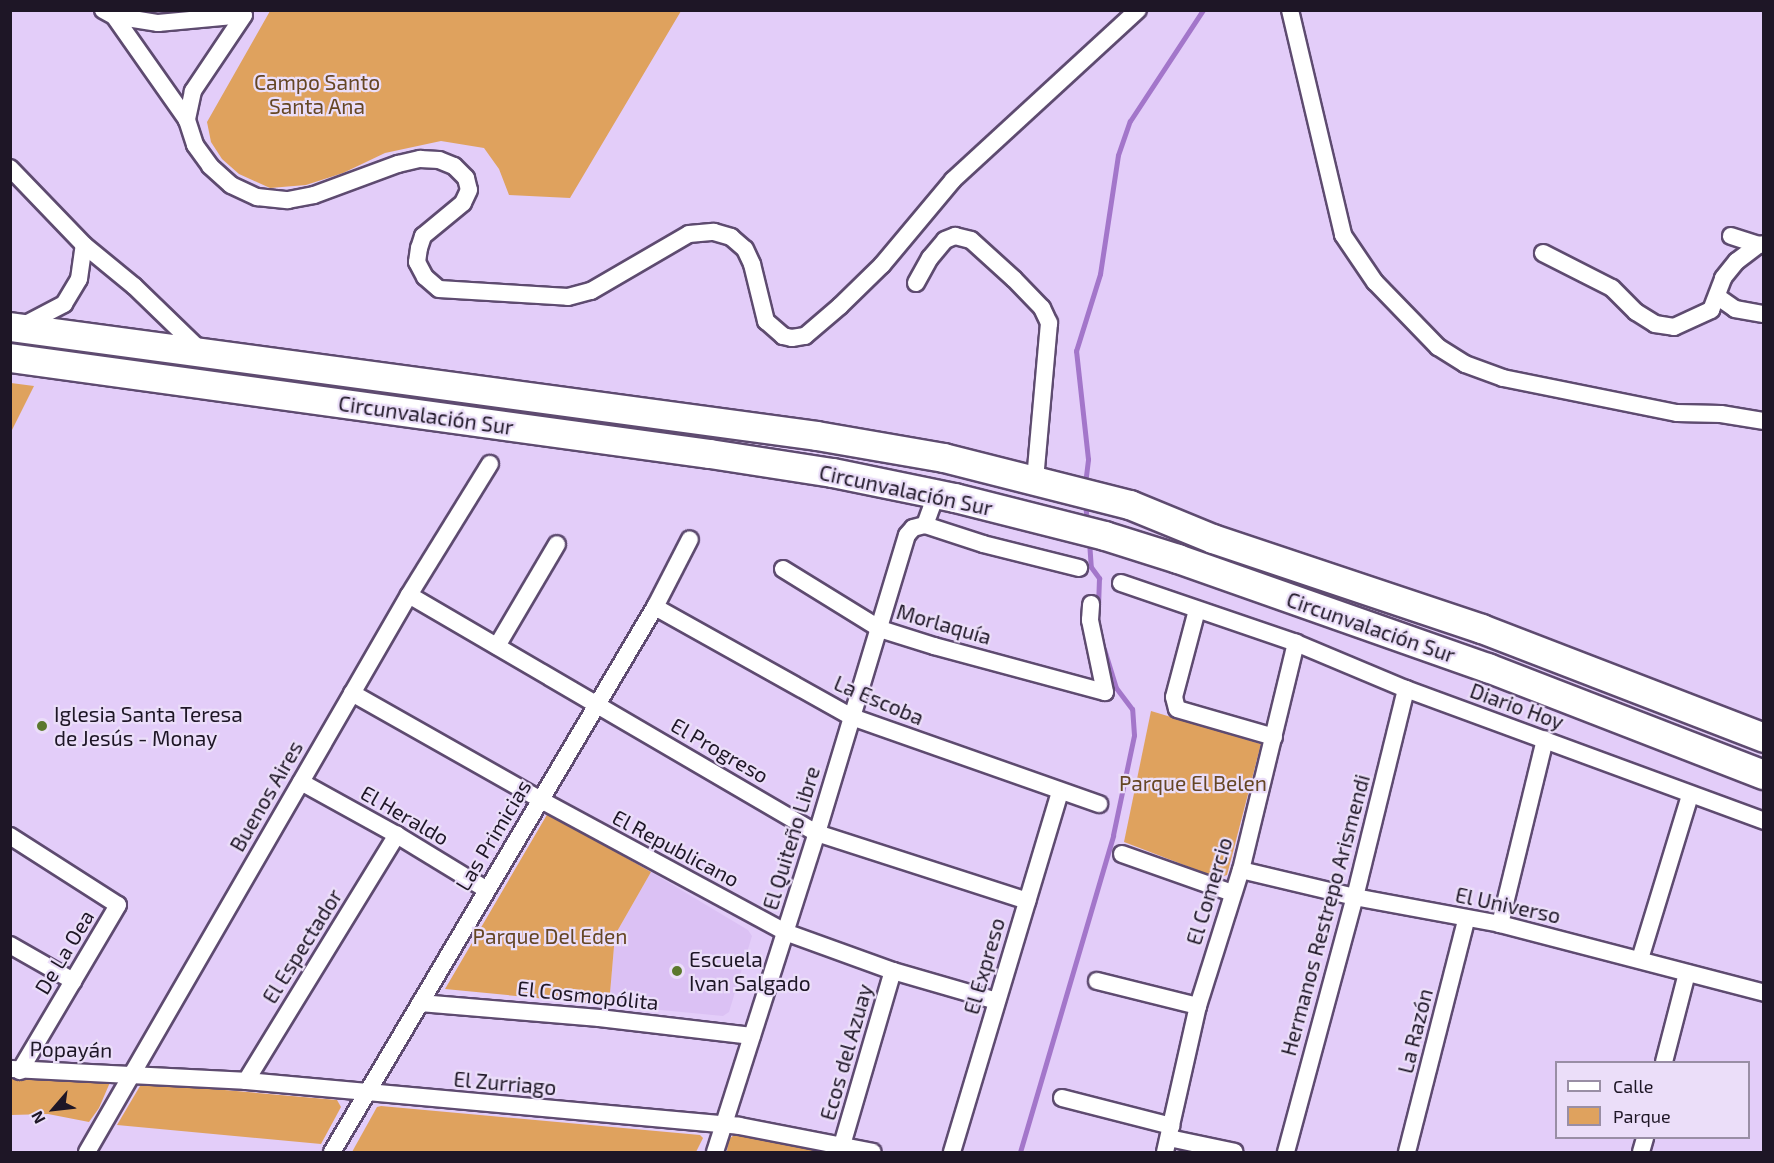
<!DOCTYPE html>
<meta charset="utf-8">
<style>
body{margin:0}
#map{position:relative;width:1774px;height:1163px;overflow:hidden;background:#e3cdf9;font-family:"Exo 2",sans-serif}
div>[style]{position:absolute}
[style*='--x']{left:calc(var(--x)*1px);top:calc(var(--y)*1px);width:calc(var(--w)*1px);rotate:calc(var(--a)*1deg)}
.built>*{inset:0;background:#dbc1f4}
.green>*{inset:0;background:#dfa25e}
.stream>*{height:5px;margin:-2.5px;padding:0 2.5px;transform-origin:2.5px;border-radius:2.5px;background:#a376ca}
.roads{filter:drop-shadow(2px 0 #5e4b70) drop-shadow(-2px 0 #5e4b70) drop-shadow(0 2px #5e4b70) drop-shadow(0 -2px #5e4b70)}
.minor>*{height:16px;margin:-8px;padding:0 8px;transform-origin:8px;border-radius:8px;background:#fff}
.trunk>*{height:28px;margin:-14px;padding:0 14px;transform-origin:14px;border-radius:14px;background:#fff}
.dots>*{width:16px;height:16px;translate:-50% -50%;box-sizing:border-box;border:3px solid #ebdef9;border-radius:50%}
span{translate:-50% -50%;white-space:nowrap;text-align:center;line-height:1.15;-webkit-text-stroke:4.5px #ebdef9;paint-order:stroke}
.park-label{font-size:21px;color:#654624}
.street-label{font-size:21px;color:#1e1626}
.poi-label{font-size:21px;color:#1e1626}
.left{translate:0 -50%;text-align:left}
.frame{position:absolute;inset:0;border:12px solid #1e1626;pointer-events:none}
.legend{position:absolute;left:1555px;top:1061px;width:195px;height:78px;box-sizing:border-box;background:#ebdef9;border:2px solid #998ea5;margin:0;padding:8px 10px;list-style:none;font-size:18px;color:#1e1626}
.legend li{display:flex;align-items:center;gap:12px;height:30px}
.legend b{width:30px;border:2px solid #998ea5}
.north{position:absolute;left:24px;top:1079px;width:60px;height:60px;-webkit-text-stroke:4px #ebdef9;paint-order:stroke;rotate:242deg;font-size:16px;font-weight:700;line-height:24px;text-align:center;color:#1e1626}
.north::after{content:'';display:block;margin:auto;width:21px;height:27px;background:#1e1626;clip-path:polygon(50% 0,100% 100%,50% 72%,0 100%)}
</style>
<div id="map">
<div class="built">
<i style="clip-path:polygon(651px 872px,748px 930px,752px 936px,729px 1012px,723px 1016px,609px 1005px,615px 935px)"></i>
</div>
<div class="green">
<i style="clip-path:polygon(270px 11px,270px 10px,681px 11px,570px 198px,509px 195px,499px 169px,484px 148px,441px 141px,385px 153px,343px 173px,306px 185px,270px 188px,239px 174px,222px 159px,211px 142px,207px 122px)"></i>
<i style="clip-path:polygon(11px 383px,34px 386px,11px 432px,10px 383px)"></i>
<i style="clip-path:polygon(1151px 711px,1261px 744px,1227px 875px,1218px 878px,1124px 842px)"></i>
<i style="clip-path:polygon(548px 813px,651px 872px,615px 935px,609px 1005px,445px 989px)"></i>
<i style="clip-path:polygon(10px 1075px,111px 1080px,99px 1108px,89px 1122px,48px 1114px,11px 1115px)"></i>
<i style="clip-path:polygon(145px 1083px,337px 1100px,341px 1107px,321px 1144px,117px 1125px,140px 1086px)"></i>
<i style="clip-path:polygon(381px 1106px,700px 1135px,703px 1138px,696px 1152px,352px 1152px,377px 1107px)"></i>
<i style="clip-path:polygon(735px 1134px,747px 1135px,828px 1152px,727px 1152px,728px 1140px)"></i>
</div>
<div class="stream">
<i style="--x:1085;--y:484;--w:25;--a:-83"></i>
<i style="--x:1088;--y:459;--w:109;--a:-96.3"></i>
<i style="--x:1076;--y:351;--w:81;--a:-72.7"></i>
<i style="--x:1100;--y:274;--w:120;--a:-81.4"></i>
<i style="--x:1118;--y:155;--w:36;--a:-71"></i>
<i style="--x:1130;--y:121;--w:133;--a:-56.7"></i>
<i style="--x:1085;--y:503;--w:20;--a:84"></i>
<i style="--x:1089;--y:541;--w:26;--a:86"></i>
<i style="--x:1091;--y:567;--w:14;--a:54"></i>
<i style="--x:1099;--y:578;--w:30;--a:92"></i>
<i style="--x:1020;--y:1152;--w:330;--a:-73.6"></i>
<i style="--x:1113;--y:835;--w:102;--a:-78.1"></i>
<i style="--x:1134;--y:735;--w:26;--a:-94"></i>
<i style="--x:1132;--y:709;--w:26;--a:-127"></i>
<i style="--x:1116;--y:688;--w:41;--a:-107.1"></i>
</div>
<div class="roads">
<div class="minor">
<i style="--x:103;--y:10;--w:13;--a:29"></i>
<i style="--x:114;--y:16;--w:45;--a:9"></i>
<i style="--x:158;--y:23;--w:86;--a:-5.3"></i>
<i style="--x:244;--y:15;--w:92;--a:123.9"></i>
<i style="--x:193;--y:91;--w:30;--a:102"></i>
<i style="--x:187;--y:120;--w:26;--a:72"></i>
<i style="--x:195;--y:145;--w:26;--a:54"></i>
<i style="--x:210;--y:166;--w:28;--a:42"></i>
<i style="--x:231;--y:185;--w:29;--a:25"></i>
<i style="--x:257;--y:197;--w:31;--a:6"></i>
<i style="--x:288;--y:200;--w:26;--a:-11"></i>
<i style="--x:314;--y:195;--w:90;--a:-20.3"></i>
<i style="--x:398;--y:164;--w:23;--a:-13"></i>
<i style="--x:420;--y:159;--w:19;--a:3"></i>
<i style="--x:439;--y:160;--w:16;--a:22"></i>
<i style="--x:454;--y:166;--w:17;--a:45"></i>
<i style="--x:466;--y:178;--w:12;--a:76"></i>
<i style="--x:469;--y:190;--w:14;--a:115"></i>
<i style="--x:463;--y:203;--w:52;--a:140.5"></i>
<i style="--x:423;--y:236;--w:13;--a:108"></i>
<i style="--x:419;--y:248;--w:14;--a:98"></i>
<i style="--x:417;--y:262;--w:17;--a:62"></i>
<i style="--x:425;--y:277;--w:18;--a:41"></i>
<i style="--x:439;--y:289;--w:129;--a:3.5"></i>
<i style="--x:568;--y:297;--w:24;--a:-15"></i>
<i style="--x:591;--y:291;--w:113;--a:-30.2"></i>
<i style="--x:689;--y:234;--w:25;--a:-5"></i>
<i style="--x:714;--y:232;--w:18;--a:16"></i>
<i style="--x:731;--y:237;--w:18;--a:41"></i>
<i style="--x:745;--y:249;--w:17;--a:65"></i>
<i style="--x:752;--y:264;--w:59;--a:76.2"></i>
<i style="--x:766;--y:321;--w:23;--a:41"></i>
<i style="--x:783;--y:336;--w:9;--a:13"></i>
<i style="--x:792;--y:338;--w:13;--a:-9"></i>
<i style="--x:805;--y:336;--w:46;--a:-40.6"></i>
<i style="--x:840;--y:306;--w:59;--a:-44.3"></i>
<i style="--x:882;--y:265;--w:111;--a:-50.1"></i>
<i style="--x:953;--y:180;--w:251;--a:-42.6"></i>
<i style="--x:1290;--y:10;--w:231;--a:76.7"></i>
<i style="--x:1343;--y:235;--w:57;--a:55.8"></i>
<i style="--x:1375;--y:282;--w:91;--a:45.9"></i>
<i style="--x:1438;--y:347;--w:32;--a:32"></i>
<i style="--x:1465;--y:364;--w:40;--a:20.2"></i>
<i style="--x:1503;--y:378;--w:177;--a:11.4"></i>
<i style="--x:1677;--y:413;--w:44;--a:1.3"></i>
<i style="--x:1721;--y:414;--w:44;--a:9.2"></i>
<i style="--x:114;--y:16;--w:127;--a:54.9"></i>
<i style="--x:10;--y:168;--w:107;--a:46.1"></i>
<i style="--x:84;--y:245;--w:65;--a:39.4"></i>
<i style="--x:134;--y:286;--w:95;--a:44.1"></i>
<i style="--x:1731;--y:236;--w:28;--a:18"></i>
<i style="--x:1758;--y:245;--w:6;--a:-9"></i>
<i style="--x:1543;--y:253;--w:77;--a:26.9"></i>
<i style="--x:1612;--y:288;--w:34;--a:45"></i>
<i style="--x:1636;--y:312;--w:22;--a:32"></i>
<i style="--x:1655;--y:324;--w:19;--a:9"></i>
<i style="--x:1674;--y:327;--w:41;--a:-24.7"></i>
<i style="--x:1711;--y:310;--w:34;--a:-69"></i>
<i style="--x:1723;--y:278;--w:22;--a:-51"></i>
<i style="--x:1737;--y:261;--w:26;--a:-37"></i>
<i style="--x:916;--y:283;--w:29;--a:-61"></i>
<i style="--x:930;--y:258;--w:23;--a:-50"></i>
<i style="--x:945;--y:240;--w:11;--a:-22"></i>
<i style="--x:955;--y:236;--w:16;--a:14"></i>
<i style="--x:971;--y:240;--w:58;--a:42.2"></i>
<i style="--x:1014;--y:279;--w:40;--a:46"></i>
<i style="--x:1042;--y:308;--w:17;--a:65"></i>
<i style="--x:1049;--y:323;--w:158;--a:95.1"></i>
<i style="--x:1718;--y:297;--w:21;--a:35"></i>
<i style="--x:1735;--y:309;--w:29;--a:10"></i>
<i style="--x:20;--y:327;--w:50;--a:-27.6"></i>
<i style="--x:64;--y:304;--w:29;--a:-59"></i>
<i style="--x:79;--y:279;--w:34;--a:-82"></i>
<i style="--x:925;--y:525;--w:33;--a:-70"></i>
<i style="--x:783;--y:569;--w:114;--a:31.7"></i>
<i style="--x:880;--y:629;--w:57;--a:17.5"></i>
<i style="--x:934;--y:646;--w:177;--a:15.1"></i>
<i style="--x:1105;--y:692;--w:74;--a:-101.8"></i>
<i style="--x:1090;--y:620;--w:16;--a:-86"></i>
<i style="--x:1121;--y:583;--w:185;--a:18.9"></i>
<i style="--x:1296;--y:643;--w:119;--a:22.7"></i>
<i style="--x:1406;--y:689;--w:382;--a:20.2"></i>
<i style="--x:409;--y:595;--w:472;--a:30.3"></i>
<i style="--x:817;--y:833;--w:221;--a:17.9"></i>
<i style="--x:655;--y:607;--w:226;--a:29.2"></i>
<i style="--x:852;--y:717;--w:262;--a:19.4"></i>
<i style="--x:1197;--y:610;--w:90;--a:104.8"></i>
<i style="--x:1174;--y:697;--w:12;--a:76"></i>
<i style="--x:1177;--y:709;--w:101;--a:16.1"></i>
<i style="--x:497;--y:646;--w:118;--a:-59.5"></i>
<i style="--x:352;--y:693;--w:217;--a:29.5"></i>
<i style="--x:541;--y:800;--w:277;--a:28.4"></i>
<i style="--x:785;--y:932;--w:115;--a:19.9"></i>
<i style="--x:893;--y:971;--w:108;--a:16.1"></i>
<i style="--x:301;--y:782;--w:110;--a:28.9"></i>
<i style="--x:397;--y:835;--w:105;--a:31.4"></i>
<i style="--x:10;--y:836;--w:128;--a:32.6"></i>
<i style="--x:118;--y:905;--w:193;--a:120.6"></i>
<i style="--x:1122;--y:854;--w:117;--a:19.5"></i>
<i style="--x:1241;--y:870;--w:117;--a:13.3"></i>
<i style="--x:1355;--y:897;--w:147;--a:10.5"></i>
<i style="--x:1500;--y:924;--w:273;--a:14.6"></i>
<i style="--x:1500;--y:924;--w:190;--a:-76.3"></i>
<i style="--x:10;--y:945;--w:73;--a:29.7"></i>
<i style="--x:1640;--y:959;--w:171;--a:-73"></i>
<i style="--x:1097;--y:981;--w:104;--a:13.9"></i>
<i style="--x:420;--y:1003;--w:180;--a:4.8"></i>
<i style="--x:599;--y:1018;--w:154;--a:6.7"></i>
<i style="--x:1664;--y:1062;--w:92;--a:-75.5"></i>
<i style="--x:10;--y:1069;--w:236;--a:2.9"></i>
<i style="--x:246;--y:1081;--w:495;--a:5.2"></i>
<i style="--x:739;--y:1126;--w:136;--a:11"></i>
<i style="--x:246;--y:1081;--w:289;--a:-58.5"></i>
<i style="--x:1062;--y:1098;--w:113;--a:14.4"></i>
<i style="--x:1169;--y:1138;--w:67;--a:12"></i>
<i style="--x:842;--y:1145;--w:181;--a:-73.7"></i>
<i style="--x:87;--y:1152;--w:643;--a:-59.97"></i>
<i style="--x:409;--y:595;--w:154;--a:-58.3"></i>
<i style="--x:332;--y:1152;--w:634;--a:-59.35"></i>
<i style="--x:655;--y:607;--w:76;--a:-62.8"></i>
<i style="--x:715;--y:1152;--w:335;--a:-72.3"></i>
<i style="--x:817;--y:833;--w:311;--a:-73.2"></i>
<i style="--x:907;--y:535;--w:9;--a:-49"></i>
<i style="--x:913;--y:528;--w:12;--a:-14"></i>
<i style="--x:925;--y:525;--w:61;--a:18.1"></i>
<i style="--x:983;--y:544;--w:99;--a:14"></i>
<i style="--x:952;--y:1152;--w:375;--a:-73.3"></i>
<i style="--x:1165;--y:1152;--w:150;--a:-77.3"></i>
<i style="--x:1198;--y:1006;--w:143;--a:-72.5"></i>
<i style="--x:1241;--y:870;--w:234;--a:-76.4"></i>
<i style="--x:1286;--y:1152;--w:264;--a:-74.9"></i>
<i style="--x:1355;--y:897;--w:214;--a:-76.2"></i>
<i style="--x:1407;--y:1152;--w:239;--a:-75.7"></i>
<i style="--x:1641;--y:1152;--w:15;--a:-74"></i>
</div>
<div class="trunk">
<i style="--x:10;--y:327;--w:814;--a:7.69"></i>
<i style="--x:817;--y:436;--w:129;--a:9.8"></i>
<i style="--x:944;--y:458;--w:192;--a:14.2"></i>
<i style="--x:1130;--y:505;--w:90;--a:22.3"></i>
<i style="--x:1213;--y:539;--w:284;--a:18.5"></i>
<i style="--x:1482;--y:629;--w:302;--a:21.1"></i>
<i style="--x:10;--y:358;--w:707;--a:7.81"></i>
<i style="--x:710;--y:454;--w:124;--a:8.8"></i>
<i style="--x:833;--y:473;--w:125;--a:11.6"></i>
<i style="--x:955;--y:498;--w:155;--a:14.2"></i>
<i style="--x:1105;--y:536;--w:77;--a:17.5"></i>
<i style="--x:1178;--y:559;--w:329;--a:19.4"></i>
<i style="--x:1488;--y:668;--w:296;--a:21.2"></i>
</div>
</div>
<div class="dots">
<i style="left:42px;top:726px;background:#5b782d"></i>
<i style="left:677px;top:971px;background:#5b782d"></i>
</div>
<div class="park-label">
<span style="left:317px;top:94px">Campo Santo<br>Santa Ana</span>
<span style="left:1193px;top:783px">Parque El Belen</span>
<span style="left:550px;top:936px">Parque Del Eden</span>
</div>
<div class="street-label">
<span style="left:426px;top:415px;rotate:8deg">Circunvalación Sur</span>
<span style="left:906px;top:490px;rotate:12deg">Circunvalación Sur</span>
<span style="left:944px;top:624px;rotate:16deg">Morlaquía</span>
<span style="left:1371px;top:627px;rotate:19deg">Circunvalación Sur</span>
<span style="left:879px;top:700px;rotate:23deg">La Escoba</span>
<span style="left:1517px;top:706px;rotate:20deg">Diario Hoy</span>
<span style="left:720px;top:750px;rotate:30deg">El Progreso</span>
<span style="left:266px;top:796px;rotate:-60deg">Buenos Aires</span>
<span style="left:405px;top:815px;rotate:30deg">El Heraldo</span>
<span style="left:493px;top:835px;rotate:-59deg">Las Primicias</span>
<span style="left:791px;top:838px;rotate:-73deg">El Quiteño Libre</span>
<span style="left:676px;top:848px;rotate:28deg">El Republicano</span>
<span style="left:1209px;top:891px;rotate:-73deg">El Comercio</span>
<span style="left:1508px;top:905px;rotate:12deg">El Universo</span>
<span style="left:1325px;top:915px;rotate:-75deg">Hermanos Restrepo Arismendi</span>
<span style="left:302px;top:946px;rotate:-58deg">El Espectador</span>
<span style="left:64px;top:952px;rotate:-59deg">De La Oea</span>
<span style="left:984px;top:966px;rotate:-74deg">El Expreso</span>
<span style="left:588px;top:995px;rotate:6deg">El Cosmopólita</span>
<span style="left:1415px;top:1031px;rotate:-76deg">La Razón</span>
<span style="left:71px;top:1049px;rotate:1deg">Popayán</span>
<span style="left:846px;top:1052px;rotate:-74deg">Ecos del Azuay</span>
<span style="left:505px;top:1083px;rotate:5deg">El Zurriago</span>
</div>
<div class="poi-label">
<span class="left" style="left:54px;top:726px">Iglesia Santa Teresa<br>de Jesús - Monay</span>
<span class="left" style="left:689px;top:971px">Escuela<br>Ivan Salgado</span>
</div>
<div class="frame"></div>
<ul class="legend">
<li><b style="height:8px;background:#fff"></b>Calle</li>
<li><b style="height:16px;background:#dfa25e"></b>Parque</li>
</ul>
<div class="north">N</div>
</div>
